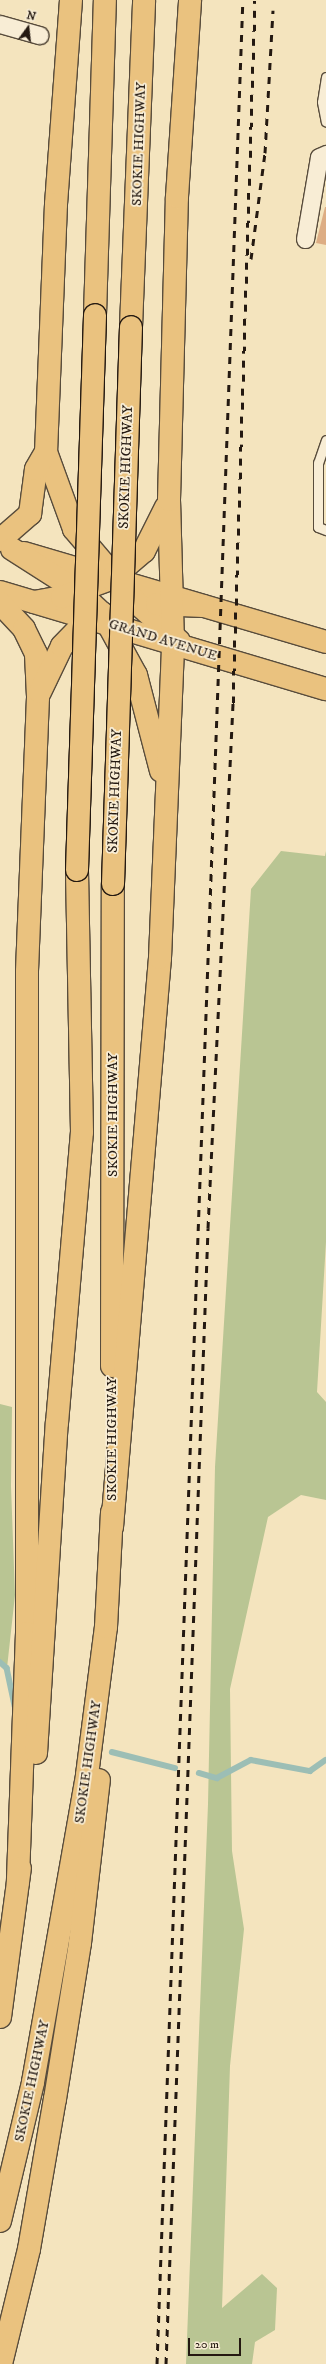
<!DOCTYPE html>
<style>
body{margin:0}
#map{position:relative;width:326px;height:2364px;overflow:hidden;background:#f4e4be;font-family:"IM FELL DW Pica",serif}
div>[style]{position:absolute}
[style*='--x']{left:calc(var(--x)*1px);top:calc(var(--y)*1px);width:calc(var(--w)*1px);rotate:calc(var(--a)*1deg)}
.green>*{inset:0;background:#b9c593}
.stream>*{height:5.5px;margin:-2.75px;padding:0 2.75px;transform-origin:2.75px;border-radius:2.75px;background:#9cbeb5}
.building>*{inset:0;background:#ddad84}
.roads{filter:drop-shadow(1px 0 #584c3c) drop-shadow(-1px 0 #584c3c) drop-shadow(0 1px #584c3c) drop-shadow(0 -1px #584c3c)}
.lane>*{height:9px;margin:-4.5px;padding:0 4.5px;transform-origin:4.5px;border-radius:4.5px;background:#f8edd5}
.street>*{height:17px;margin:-8.5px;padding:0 8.5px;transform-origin:8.5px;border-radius:8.5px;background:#f8edd5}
.primary>*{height:22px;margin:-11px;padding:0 11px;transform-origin:11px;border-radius:11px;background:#eac27f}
.highway>*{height:22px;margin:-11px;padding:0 11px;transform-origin:11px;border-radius:11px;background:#eac27f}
.rail>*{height:3px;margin-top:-1.5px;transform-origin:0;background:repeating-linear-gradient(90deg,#241911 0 7px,transparent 0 14px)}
.bridges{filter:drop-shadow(1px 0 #241911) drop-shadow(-1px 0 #241911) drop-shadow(0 1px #241911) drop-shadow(0 -1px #241911)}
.highway-bridge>*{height:22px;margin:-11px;padding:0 11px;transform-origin:11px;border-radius:11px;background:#eac27f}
span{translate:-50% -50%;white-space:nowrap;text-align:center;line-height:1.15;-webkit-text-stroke:3.5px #f8edd5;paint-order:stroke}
.street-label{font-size:14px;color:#241911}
.north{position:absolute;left:8px;top:8px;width:40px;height:40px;-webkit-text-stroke:3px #f8edd5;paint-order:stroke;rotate:15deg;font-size:11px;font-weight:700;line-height:16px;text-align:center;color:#241911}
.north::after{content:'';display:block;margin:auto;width:14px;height:18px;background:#241911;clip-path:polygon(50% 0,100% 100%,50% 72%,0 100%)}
.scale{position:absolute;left:188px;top:2338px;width:53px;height:18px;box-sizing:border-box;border:2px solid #241911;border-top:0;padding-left:5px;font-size:12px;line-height:14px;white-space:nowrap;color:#241911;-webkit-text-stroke:3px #f8edd5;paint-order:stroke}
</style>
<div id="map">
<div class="green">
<i style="clip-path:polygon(281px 851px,325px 856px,326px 851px,326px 1242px,317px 1392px,326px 1402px,326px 1500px,301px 1495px,268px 1517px,230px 1689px,232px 1851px,244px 1929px,230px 2066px,222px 2308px,262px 2274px,277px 2288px,275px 2330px,255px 2342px,252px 2364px,186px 2364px,208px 1804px,215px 1467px,251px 889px)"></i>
<i style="clip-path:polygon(0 1404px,12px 1407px,11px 1486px,15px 1595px,7px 1668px,0 1662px)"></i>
</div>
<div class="stream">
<i style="--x:0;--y:1662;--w:9;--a:41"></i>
<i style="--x:7;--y:1668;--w:39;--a:78"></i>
<i style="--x:112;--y:1752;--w:65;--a:14.3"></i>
<i style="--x:199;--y:1773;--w:19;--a:16"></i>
<i style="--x:217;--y:1778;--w:38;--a:-28"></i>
<i style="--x:251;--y:1760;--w:60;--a:10.6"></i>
<i style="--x:310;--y:1771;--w:19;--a:-35"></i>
</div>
<div class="building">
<i style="clip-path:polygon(325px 207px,326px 207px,326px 245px,316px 243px)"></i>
</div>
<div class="roads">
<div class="lane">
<i style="--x:326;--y:77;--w:25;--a:99"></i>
<i style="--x:322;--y:102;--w:20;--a:79"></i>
<i style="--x:326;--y:440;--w:24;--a:109"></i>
<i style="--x:318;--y:463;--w:64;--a:90"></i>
<i style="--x:318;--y:527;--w:9;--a:21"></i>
</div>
<div class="street">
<i style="--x:0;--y:24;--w:41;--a:15.8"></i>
<i style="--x:305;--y:239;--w:83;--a:-80.3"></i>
<i style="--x:319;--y:157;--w:8;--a:-23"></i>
</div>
<div class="primary">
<i style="--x:24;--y:553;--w:315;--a:16.4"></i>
<i style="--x:0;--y:592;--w:340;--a:16.6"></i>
</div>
<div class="highway">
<i style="--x:71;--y:0;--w:205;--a:94.2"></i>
<i style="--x:56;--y:204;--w:248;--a:92.3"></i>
<i style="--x:46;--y:452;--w:82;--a:70"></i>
<i style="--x:74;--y:529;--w:99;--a:49.5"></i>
<i style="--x:138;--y:604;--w:55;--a:42.1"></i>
<i style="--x:95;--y:315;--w:315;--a:-88.2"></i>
<i style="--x:131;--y:327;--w:327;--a:-87.7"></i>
<i style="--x:0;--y:540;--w:40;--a:-41"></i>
<i style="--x:30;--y:514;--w:45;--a:-82.4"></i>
<i style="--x:36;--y:469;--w:20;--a:-60"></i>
<i style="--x:12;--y:549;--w:78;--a:32.5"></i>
<i style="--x:78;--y:591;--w:33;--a:43"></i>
<i style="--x:102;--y:613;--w:71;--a:61.3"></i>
<i style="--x:136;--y:675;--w:99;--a:75.4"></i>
<i style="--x:34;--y:602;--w:28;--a:-10"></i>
<i style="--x:62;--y:597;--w:52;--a:-20.2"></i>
<i style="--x:111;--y:579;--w:43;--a:-40.3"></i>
<i style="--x:144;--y:551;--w:49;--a:-63.4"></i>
<i style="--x:0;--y:603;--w:35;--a:47"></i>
<i style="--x:24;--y:629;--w:28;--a:64"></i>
<i style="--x:36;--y:654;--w:43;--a:87.3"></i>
<i style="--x:38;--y:697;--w:275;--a:92.3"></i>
<i style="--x:27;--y:972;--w:661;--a:90"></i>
<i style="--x:27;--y:1633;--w:250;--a:92.1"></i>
<i style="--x:157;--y:604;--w:46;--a:2.5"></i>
<i style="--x:40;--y:692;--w:51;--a:-64.4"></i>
<i style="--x:62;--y:646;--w:29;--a:-46"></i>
<i style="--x:82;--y:625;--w:19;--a:-32"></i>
<i style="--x:112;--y:1366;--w:482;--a:-89.9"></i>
<i style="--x:112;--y:1527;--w:571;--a:-85.18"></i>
<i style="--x:160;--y:958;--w:315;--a:-87.6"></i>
<i style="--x:173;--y:643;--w:143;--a:-91.6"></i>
<i style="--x:169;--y:500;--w:303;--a:-88.5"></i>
<i style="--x:177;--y:197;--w:197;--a:-86.2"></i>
<i style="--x:36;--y:1753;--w:331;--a:-86.4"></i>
<i style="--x:57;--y:1423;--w:292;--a:-85.1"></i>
<i style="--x:82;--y:1132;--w:262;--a:-91.1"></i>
<i style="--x:0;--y:2017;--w:150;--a:-82.4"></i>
<i style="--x:0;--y:2221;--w:143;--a:-76.6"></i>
<i style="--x:33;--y:2082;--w:312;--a:-80"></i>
<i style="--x:87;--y:1775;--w:149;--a:-82.7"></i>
<i style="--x:106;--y:1627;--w:115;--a:-87"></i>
<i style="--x:1;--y:2364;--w:118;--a:-76.3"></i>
<i style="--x:29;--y:2249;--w:152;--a:-80.2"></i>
<i style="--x:55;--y:2099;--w:158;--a:-80.9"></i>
<i style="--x:80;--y:1943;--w:164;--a:-83.4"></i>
</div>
</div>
<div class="rail">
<i style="--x:251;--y:259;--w:107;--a:-82.5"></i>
<i style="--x:265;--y:153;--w:143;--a:-86.8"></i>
<i style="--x:157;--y:2364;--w:2366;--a:-87.92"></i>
<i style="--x:166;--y:2364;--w:1137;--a:-87.88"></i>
<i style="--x:208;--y:1228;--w:526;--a:-87.27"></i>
<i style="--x:233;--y:703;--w:703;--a:-88.21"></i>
</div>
<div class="bridges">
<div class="highway-bridge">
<i style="--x:77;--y:870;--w:555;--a:-88.14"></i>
<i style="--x:113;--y:884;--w:557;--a:-88.15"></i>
</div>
</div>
<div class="street-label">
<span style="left:139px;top:144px;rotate:-88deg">SKOKIE HIGHWAY</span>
<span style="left:126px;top:467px;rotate:-88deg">SKOKIE HIGHWAY</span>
<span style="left:163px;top:640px;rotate:17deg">GRAND AVENUE</span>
<span style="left:115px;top:791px;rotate:-88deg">SKOKIE HIGHWAY</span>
<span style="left:113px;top:1115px;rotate:-90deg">SKOKIE HIGHWAY</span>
<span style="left:112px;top:1439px;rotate:-90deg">SKOKIE HIGHWAY</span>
<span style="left:88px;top:1762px;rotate:-82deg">SKOKIE HIGHWAY</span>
<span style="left:32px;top:2081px;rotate:-78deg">SKOKIE HIGHWAY</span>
</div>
<div class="north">N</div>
<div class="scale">20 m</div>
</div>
